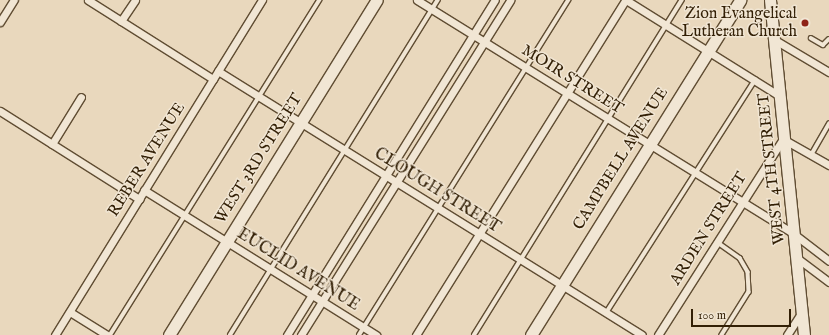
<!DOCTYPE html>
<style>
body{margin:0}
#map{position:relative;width:829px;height:335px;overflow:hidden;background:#e9d8bd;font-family:"IM FELL English",serif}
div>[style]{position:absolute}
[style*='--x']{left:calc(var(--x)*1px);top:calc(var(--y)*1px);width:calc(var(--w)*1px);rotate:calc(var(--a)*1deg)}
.roads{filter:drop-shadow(1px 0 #604d33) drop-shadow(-1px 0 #604d33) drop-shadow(0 1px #604d33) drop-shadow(0 -1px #604d33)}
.lane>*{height:3.5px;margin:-1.75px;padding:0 1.75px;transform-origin:1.75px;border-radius:1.75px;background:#f1e6d4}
.street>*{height:7px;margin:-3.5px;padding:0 3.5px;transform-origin:3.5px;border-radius:3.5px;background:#f1e6d4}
.secondary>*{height:11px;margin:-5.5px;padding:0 5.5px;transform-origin:5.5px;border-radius:5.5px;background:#f1e6d4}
.dots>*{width:11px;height:11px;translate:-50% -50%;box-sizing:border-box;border:2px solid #f1e6d4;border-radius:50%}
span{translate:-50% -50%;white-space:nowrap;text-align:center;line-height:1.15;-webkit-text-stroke:3px #f1e6d4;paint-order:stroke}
.poi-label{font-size:16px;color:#321f05}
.right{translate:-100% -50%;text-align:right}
.street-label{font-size:16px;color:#321f05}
.scale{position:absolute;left:691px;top:309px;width:100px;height:18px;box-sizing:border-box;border:2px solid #321f05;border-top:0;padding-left:5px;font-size:12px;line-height:14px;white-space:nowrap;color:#321f05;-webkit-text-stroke:3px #f1e6d4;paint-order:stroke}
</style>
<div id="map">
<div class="roads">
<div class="lane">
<i style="--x:811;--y:38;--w:14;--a:30"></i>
<i style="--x:823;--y:45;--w:8;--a:-45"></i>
<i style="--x:811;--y:155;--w:36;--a:-60"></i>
<i style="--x:717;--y:242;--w:28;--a:35"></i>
<i style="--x:740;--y:258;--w:16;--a:60"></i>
<i style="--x:748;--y:272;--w:20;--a:87"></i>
<i style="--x:749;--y:292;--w:51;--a:122.1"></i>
<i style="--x:606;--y:313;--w:277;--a:-57.4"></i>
<i style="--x:110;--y:335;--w:395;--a:-58"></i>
<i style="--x:230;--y:335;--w:394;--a:-58.2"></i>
<i style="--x:359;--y:335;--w:395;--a:-58"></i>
<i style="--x:474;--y:335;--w:394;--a:-58.2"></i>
</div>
<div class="street">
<i style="--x:88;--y:0;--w:148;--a:32.3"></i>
<i style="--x:417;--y:0;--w:444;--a:31.8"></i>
<i style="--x:794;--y:234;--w:44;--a:37.6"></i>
<i style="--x:626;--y:0;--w:183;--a:32"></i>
<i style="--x:121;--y:21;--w:25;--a:-56"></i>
<i style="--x:0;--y:22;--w:26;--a:-58"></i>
<i style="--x:775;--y:40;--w:63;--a:30.7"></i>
<i style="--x:218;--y:71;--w:499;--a:31.9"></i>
<i style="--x:0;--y:111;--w:165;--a:32.3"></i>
<i style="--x:52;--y:144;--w:55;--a:-58.3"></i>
<i style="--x:144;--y:190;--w:274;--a:32"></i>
<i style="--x:797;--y:258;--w:40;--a:37"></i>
<i style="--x:70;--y:312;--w:44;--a:31.9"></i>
<i style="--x:55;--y:335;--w:394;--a:-58.3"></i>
<i style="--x:287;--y:335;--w:394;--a:-58.2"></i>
<i style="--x:301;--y:335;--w:395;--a:-58"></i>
<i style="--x:416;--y:335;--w:395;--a:-58"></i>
<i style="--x:658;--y:335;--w:232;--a:-57.5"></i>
<i style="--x:783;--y:139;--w:53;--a:29.5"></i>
<i style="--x:787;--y:335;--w:27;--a:-57"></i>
</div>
<div class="secondary">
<i style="--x:770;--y:0;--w:337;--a:84.2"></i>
<i style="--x:169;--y:335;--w:394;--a:-58.2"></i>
<i style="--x:531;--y:335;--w:395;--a:-58"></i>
</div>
</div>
<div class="dots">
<i style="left:805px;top:23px;background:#8f2418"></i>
</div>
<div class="poi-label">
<span class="right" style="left:797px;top:23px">Zion Evangelical<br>Lutheran Church</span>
</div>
<div class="street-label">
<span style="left:572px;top:80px;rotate:32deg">MOIR STREET</span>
<span style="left:259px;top:159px;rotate:-58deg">WEST 3RD STREET</span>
<span style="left:621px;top:159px;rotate:-58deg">CAMPBELL AVENUE</span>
<span style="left:147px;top:160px;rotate:-58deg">REBER AVENUE</span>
<span style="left:772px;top:169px;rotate:-96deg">WEST 4TH STREET</span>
<span style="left:437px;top:191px;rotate:32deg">CLOUGH STREET</span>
<span style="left:709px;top:229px;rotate:-58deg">ARDEN STREET</span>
<span style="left:298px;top:270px;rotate:32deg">EUCLID AVENUE</span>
</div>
<div class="scale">100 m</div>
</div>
